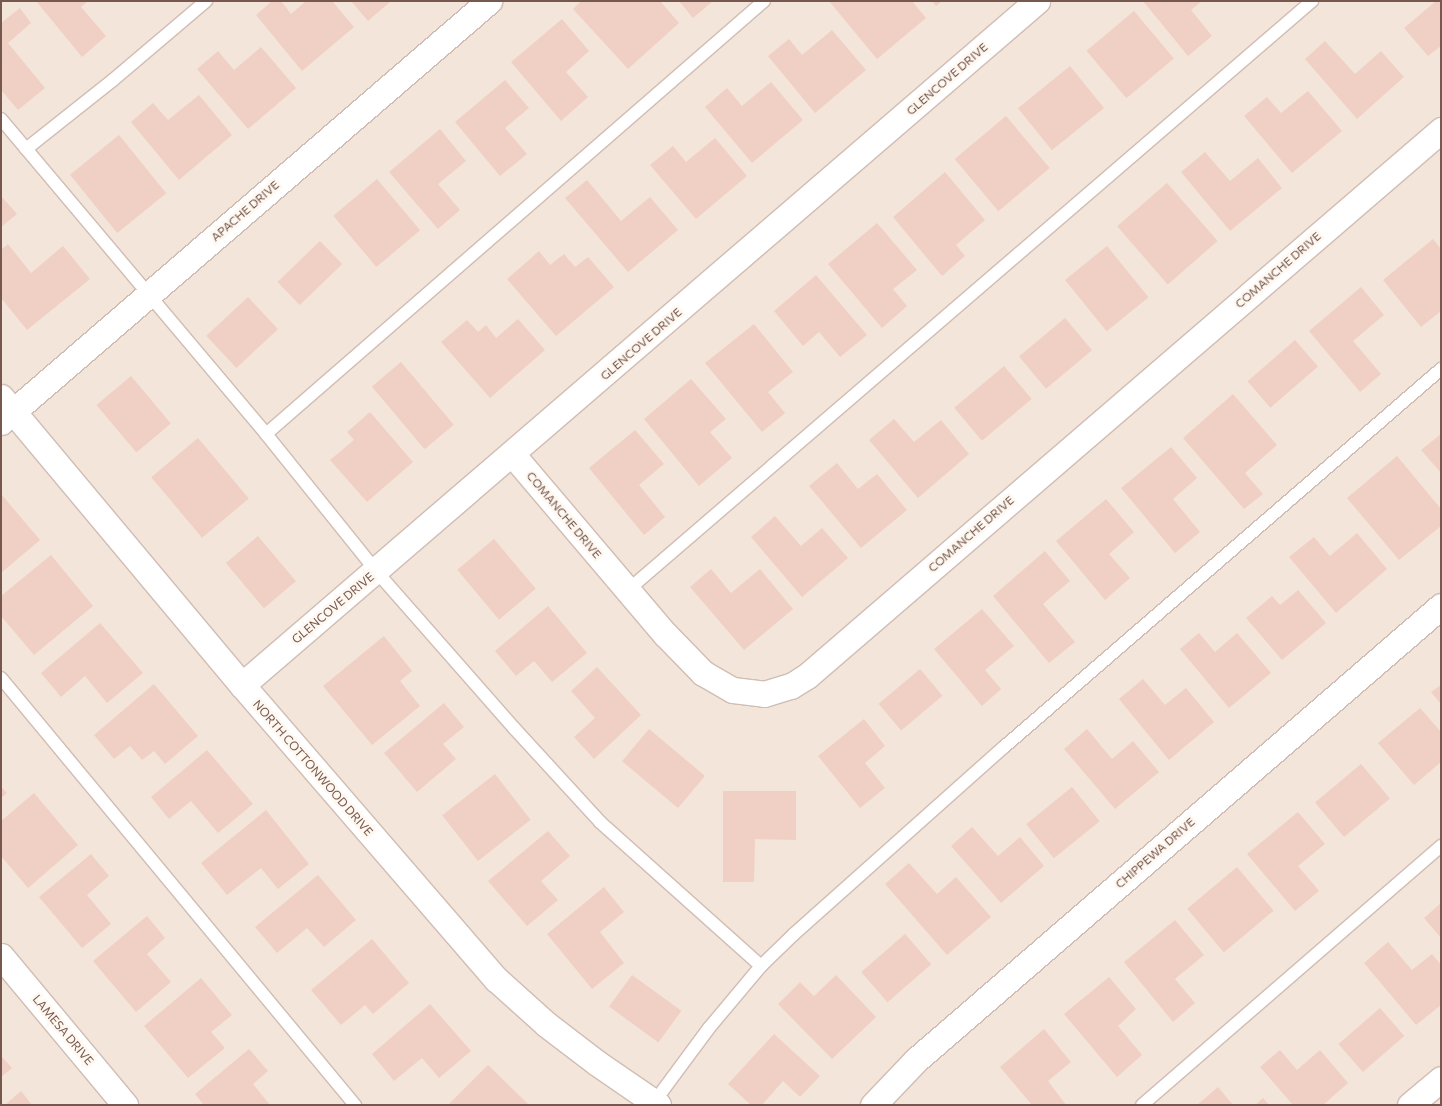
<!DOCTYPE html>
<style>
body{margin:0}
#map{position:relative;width:1442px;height:1106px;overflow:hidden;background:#fcf3eb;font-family:Commissioner,sans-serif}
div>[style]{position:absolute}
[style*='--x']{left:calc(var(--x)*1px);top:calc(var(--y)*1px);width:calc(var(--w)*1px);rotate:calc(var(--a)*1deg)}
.residential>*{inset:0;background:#f3e5d9;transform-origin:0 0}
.building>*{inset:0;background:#f0d0c4;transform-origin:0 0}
.roads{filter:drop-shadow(1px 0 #d0bdb3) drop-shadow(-1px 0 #d0bdb3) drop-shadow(0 1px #d0bdb3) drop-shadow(0 -1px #d0bdb3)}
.lane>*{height:12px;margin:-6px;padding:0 6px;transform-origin:6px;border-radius:6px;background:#fff}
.street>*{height:25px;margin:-12.5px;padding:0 12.5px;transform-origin:12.5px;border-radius:12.5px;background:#fff}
span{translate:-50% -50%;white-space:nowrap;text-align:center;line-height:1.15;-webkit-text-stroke:5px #fef8f1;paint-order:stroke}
.street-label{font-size:12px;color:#76584e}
.frame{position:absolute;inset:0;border:2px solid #76584e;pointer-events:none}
</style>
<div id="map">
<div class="residential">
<i style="left:1px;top:1px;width:1440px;height:1104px"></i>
</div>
<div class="building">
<i style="clip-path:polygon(36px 1px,88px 1px,81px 7px,106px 36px,82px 57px)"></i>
<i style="clip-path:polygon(272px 1px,281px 1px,291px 14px,306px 1px,332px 1px,354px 27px,302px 71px,256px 15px)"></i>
<i style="clip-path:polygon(351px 1px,391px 1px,368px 21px)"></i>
<i style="clip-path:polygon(581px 1px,660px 1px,679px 23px,628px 69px,573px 9px)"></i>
<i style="clip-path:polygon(679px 1px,713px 1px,693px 18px)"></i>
<i style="clip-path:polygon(829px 1px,912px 1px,926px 18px,877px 59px)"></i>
<i style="clip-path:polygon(932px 1px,942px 1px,936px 6px)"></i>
<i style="clip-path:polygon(1143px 1px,1202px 1px,1191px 10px,1212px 36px,1188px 56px)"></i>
<i style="clip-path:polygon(1436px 1px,1441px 1px,1441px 46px,1428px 56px,1404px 28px)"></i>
<i style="clip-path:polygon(20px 8px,31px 23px,8px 43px,45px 88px,18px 110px,1px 90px,1px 23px)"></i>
<i style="left:1134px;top:11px;width:62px;height:62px;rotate:50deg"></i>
<i style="clip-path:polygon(562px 19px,589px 51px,566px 72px,588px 97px,561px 121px,511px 62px)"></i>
<i style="clip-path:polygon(832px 30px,866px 70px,815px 113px,768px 56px,789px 39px,802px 55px)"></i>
<i style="clip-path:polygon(1325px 41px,1355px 74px,1381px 51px,1404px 77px,1357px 119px,1305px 59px)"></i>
<i style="clip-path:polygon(261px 47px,296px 88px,248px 129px,197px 69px,218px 51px,234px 70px)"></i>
<i style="left:1070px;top:66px;width:54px;height:67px;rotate:51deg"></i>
<i style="clip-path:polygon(505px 80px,529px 108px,505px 128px,527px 154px,500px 176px,455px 122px)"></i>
<i style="clip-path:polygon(771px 82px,803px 120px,752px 163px,705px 107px,727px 88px,742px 106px)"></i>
<i style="clip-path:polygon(1308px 91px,1342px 131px,1292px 173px,1244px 116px,1267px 97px,1281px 113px)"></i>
<i style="clip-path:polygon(199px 95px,232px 135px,179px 180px,131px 122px,153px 103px,168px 120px)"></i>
<i style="left:1006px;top:116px;width:68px;height:67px;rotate:50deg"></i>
<i style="clip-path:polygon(440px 129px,466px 161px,438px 184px,460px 210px,438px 229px,389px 172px)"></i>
<i style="left:119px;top:135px;width:75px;height:63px;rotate:51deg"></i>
<i style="clip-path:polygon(715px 138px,747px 176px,696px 219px,650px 165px,673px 146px,686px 162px)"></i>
<i style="clip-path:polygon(1205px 152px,1230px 181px,1258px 158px,1282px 188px,1230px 231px,1181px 172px)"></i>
<i style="clip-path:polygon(945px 172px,985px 220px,956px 245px,965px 256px,942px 276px,893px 217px)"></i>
<i style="left:377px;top:179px;width:67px;height:57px;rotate:50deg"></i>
<i style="clip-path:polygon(587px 180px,621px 221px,650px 197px,678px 230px,628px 272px,565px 198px)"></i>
<i style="left:1167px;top:183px;width:77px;height:66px;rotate:49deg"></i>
<i style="clip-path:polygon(1px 196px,17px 214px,1px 227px)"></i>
<i style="clip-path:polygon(877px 223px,917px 270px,893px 289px,907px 306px,882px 328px,828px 264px)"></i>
<i style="clip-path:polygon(1433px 239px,1441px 249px,1441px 311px,1421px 327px,1383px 280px)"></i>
<i style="left:320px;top:241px;width:32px;height:59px;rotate:46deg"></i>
<i style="clip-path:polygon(8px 244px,31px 273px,63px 246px,90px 279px,27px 330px,1px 298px,1px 250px)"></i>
<i style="left:1107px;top:246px;width:66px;height:54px;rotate:51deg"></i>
<i style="clip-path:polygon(539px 251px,550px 265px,564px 254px,575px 267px,588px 257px,614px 287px,556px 336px,507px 279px)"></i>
<i style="clip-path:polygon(816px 275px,867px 335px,840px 357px,819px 332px,803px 346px,774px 311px)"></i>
<i style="clip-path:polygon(1361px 287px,1384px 315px,1353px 341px,1381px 374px,1360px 392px,1309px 331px)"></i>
<i style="left:248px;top:297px;width:44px;height:57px;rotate:47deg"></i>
<i style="left:1065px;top:318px;width:42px;height:60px;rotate:50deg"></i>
<i style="clip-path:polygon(518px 319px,545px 350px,490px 398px,441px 342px,467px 320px,478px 332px,486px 325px,496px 338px)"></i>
<i style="clip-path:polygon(754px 324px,793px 372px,768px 392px,785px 413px,762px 432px,705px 363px)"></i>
<i style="left:1295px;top:340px;width:35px;height:63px;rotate:49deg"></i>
<i style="left:401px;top:362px;width:82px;height:38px;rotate:50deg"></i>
<i style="left:1004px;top:366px;width:43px;height:65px;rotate:50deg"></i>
<i style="left:131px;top:376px;width:62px;height:45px;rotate:50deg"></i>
<i style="clip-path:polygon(691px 379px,726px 419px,710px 432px,732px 458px,699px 486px,644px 419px)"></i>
<i style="clip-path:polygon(1233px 394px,1277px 445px,1245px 473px,1263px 494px,1244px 509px,1183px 438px)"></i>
<i style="clip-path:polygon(370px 412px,413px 462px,367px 502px,330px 460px,354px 440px,347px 432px)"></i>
<i style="clip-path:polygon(894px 419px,914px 442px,941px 420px,969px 454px,918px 498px,869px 440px)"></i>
<i style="clip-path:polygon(635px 430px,664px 464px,639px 485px,665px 517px,644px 535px,589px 468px)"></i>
<i style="clip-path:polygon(1441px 434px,1441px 473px,1421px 450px)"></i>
<i style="left:198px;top:438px;width:79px;height:61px;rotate:50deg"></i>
<i style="clip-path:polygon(1171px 447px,1197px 478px,1173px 499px,1200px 532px,1175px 553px,1121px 488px)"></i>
<i style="clip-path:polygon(1397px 456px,1441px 509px,1441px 526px,1399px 560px,1347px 498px)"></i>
<i style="clip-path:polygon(837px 463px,858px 489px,877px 474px,907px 510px,861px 548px,809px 486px)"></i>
<i style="clip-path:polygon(1px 494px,40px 540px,1px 573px)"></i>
<i style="clip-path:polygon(1106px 499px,1134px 532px,1109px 554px,1130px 578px,1105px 600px,1056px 541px)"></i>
<i style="clip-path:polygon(775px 516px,801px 546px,822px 528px,848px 558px,802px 597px,751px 537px)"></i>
<i style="clip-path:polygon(1357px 533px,1387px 569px,1336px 613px,1289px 557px,1314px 537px,1330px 556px)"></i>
<i style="left:258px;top:536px;width:59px;height:42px;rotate:50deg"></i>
<i style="left:494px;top:539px;width:65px;height:48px;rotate:50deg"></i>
<i style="clip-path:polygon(1045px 551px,1070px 581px,1043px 604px,1075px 642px,1049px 663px,993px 596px)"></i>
<i style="clip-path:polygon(51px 555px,93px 606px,34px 655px,1px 616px,1px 596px)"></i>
<i style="clip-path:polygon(711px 569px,731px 593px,760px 569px,793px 609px,744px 650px,690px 587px)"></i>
<i style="clip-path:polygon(1298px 590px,1326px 623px,1282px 660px,1246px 618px,1272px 596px,1280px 605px)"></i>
<i style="clip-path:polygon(548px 606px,587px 653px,552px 682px,534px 661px,516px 676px,495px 651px)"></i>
<i style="clip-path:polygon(982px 609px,1014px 646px,985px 670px,1001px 689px,982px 706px,934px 649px)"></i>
<i style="clip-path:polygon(100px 623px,143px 673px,107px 703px,85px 676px,61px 697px,41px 673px)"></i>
<i style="clip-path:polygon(1199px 633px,1215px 652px,1237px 633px,1271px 673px,1229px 708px,1180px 649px)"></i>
<i style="clip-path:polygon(384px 636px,412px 671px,400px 681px,420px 706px,372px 745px,323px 686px)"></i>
<i style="clip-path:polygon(597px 667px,641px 715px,594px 759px,574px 737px,595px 718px,571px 691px)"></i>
<i style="left:920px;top:669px;width:35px;height:54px;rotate:50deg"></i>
<i style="clip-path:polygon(1143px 679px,1165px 705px,1186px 688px,1214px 722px,1169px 760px,1119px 699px)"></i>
<i style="clip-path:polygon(154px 684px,198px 736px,165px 764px,154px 751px,142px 760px,130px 746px,114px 759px,94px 735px)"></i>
<i style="clip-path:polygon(1441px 685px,1441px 704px,1431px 692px)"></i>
<i style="clip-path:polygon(444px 703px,464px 727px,443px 744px,456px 759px,417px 792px,384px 753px)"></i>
<i style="clip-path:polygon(1420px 708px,1441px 732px,1441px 762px,1414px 785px,1378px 743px)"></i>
<i style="clip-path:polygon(864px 719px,885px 746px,865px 763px,885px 788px,860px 808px,818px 756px)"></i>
<i style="left:649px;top:729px;width:73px;height:42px;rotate:40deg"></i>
<i style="clip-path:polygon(1087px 729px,1112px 759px,1133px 741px,1159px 772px,1115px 809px,1064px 749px)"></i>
<i style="clip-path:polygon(207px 750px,253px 804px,218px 833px,191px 801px,169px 819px,151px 797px)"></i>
<i style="left:1361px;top:764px;width:45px;height:60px;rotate:50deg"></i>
<i style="left:495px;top:774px;width:58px;height:67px;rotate:52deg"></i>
<i style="clip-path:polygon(1px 787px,7px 793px,1px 798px)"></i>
<i style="left:1072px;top:787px;width:44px;height:59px;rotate:51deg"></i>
<i style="clip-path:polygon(723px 791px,796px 791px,796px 840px,755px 839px,754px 882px,723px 882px)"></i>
<i style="clip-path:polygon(34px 793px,78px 845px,28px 888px,1px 856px,1px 821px)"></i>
<i style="clip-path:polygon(266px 810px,309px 864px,278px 889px,261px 868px,227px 895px,201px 863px)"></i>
<i style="clip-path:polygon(1298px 812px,1325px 844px,1298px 866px,1319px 891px,1295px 911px,1247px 854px)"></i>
<i style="clip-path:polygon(972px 827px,998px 856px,1020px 837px,1044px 866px,1001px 903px,951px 846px)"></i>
<i style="clip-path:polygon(548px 831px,570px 856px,541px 881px,558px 900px,527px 926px,488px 881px)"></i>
<i style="clip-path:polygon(91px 854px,109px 876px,87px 895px,111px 924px,82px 948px,39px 897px)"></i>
<i style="clip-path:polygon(909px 863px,937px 894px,956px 877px,991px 917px,947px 955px,885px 884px)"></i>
<i style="left:1237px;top:867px;width:57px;height:65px;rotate:50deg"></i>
<i style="clip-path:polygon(318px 875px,356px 920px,324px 947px,307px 928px,277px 953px,255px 927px)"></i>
<i style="clip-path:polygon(604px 887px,624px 912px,600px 932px,624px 963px,592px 989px,547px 934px)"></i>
<i style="clip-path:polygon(1441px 903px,1441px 938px,1424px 918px)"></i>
<i style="clip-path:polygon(147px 916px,165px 938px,147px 954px,171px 982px,136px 1012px,93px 961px)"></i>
<i style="clip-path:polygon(1175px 920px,1204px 955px,1175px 979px,1195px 1003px,1173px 1022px,1124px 962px)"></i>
<i style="left:905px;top:934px;width:40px;height:58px;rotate:49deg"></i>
<i style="clip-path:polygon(372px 939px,409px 983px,373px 1014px,365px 1005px,341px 1025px,311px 990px)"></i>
<i style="clip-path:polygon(1388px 942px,1412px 970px,1432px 954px,1441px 965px,1441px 1005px,1416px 1025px,1364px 963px)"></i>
<i style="left:632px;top:975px;width:61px;height:39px;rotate:36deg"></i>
<i style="clip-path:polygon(836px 975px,876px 1017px,832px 1059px,778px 1004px,800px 982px,814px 996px)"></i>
<i style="clip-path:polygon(1109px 977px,1136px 1009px,1118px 1026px,1142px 1055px,1117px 1077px,1064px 1014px)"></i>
<i style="clip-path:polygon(201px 978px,232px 1015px,211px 1032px,225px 1048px,188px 1078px,144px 1026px)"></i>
<i style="clip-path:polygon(430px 1004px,471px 1051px,439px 1078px,422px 1058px,394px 1081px,372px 1054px)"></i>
<i style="left:1380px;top:1008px;width:37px;height:55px;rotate:49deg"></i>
<i style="clip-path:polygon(1044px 1029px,1071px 1062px,1048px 1081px,1066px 1105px,1032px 1105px,1000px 1067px)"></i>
<i style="clip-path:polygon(774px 1034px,820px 1076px,800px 1097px,783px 1081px,762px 1105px,751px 1105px,728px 1084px)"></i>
<i style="clip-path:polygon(249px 1049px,268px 1071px,253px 1084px,270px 1105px,204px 1105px,195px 1094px)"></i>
<i style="clip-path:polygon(1280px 1050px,1297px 1070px,1320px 1050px,1348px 1083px,1323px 1105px,1293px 1105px,1260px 1067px)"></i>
<i style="clip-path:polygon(1px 1056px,12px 1068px,1px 1077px)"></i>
<i style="clip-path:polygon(488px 1065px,529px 1105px,448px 1105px)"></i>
<i style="clip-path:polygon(1218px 1087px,1233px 1105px,1197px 1105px)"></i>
<i style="clip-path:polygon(21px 1091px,32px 1105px,5px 1105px)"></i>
<i style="clip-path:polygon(1263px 1098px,1269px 1105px,1255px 1105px)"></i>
</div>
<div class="roads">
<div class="lane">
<i style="--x:1;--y:119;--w:412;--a:49.9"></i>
<i style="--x:266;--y:434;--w:176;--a:51.2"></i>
<i style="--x:376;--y:571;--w:209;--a:48.7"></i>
<i style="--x:514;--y:728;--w:127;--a:47.5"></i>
<i style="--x:600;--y:822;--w:216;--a:41.8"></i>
<i style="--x:26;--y:149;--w:111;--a:-38.4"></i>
<i style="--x:113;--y:80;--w:122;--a:-40.3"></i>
<i style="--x:266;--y:434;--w:660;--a:-41.01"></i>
<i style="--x:628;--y:590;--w:903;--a:-40.73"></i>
<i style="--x:1;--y:678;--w:555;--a:50.34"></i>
<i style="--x:652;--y:1105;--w:96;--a:-53.5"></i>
<i style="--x:709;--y:1028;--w:81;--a:-50"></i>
<i style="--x:761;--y:966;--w:46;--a:-44.1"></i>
<i style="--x:794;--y:934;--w:281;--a:-41.7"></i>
<i style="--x:1004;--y:747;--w:578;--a:-40.86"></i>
<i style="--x:1142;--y:1105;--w:396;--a:-40.9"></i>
</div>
<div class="street">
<i style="--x:1;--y:397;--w:376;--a:50.1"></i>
<i style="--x:242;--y:685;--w:389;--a:49.2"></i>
<i style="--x:496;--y:979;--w:67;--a:42"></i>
<i style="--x:546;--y:1024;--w:64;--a:37.4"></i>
<i style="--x:597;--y:1063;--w:74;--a:34.5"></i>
<i style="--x:1;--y:422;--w:645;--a:-40.78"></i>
<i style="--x:513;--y:455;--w:235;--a:49.7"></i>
<i style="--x:665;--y:634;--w:54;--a:45.7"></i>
<i style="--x:703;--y:673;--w:34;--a:30"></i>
<i style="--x:733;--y:690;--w:31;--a:7"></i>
<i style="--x:764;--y:694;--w:28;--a:-17"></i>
<i style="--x:791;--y:686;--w:19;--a:-32"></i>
<i style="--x:807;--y:676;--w:837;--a:-40.73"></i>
<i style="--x:242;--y:685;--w:1049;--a:-40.71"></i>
<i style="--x:1;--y:956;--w:194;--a:50.2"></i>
<i style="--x:873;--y:1105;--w:62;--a:-46.3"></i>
<i style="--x:916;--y:1060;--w:694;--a:-40.85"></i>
<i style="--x:1410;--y:1105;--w:40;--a:-40"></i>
</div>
</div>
<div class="street-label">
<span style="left:947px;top:79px;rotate:-41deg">GLENCOVE DRIVE</span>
<span style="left:245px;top:211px;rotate:-41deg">APACHE DRIVE</span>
<span style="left:1278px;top:270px;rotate:-41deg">COMANCHE DRIVE</span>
<span style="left:641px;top:344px;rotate:-41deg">GLENCOVE DRIVE</span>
<span style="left:564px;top:515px;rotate:50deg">COMANCHE DRIVE</span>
<span style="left:971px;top:534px;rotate:-41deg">COMANCHE DRIVE</span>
<span style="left:333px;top:608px;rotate:-40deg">GLENCOVE DRIVE</span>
<span style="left:313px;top:768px;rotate:49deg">NORTH COTTONWOOD DRIVE</span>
<span style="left:1155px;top:853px;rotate:-41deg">CHIPPEWA DRIVE</span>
<span style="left:63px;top:1030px;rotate:50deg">LAMESA DRIVE</span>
</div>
<div class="frame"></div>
</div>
